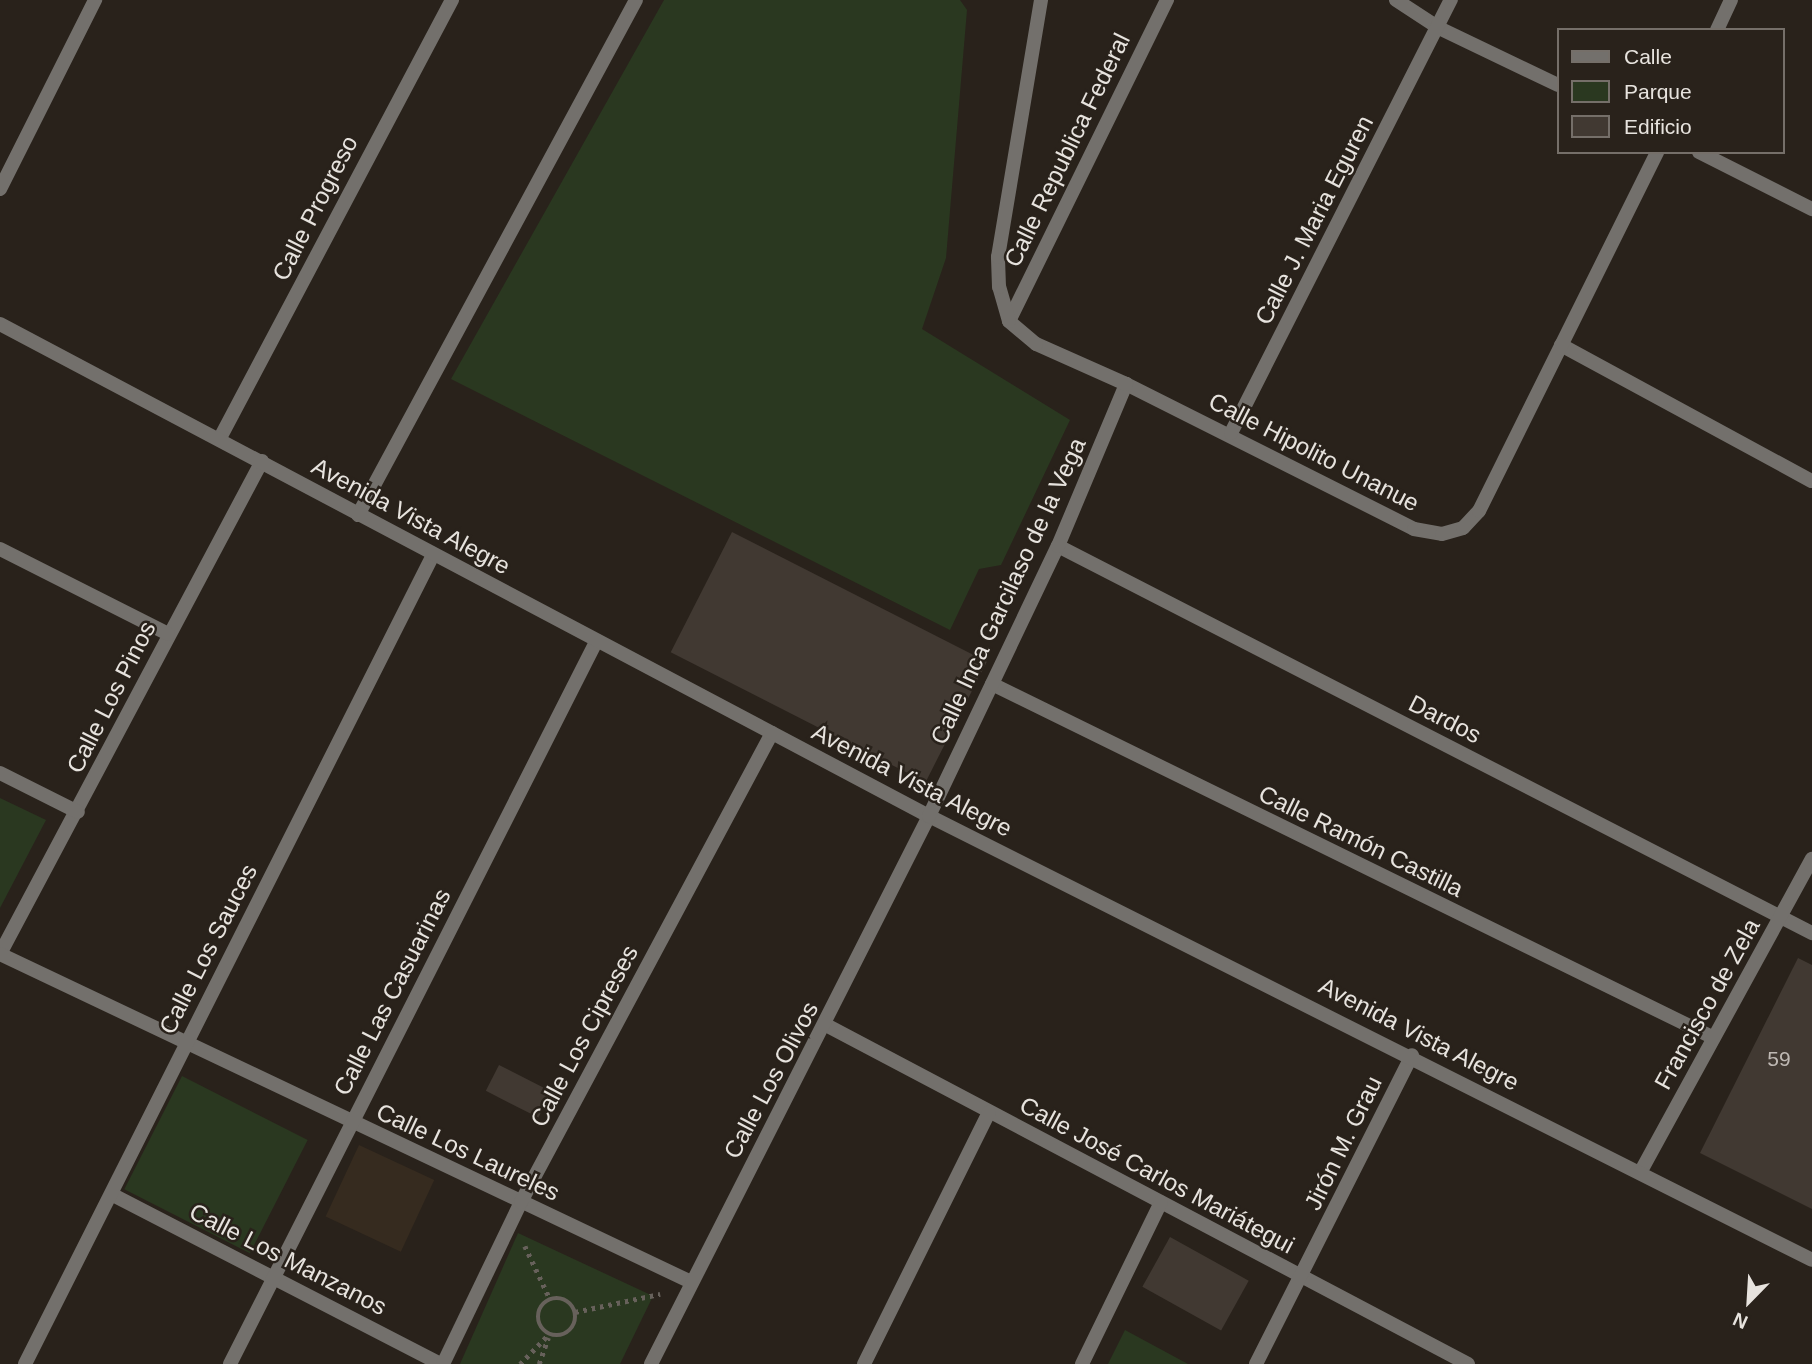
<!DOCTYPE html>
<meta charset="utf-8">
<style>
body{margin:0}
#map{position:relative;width:1812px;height:1364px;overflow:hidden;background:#29221b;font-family:Arial,sans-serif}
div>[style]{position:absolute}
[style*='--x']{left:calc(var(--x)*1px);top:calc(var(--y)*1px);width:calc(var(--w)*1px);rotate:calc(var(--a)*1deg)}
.built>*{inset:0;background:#362b1f;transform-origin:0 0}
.green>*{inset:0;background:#2a3820;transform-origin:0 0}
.building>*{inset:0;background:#413932;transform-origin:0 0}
.path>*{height:4.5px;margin-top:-2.25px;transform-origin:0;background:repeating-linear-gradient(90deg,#67615b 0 3.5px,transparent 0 8.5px)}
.path>.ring{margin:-2.25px;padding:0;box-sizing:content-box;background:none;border:4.5px solid #67615b;border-radius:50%}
.minor>*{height:14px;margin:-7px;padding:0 7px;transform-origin:7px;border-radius:7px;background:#73706c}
.tertiary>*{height:14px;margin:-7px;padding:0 7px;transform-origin:7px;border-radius:7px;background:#73706c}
span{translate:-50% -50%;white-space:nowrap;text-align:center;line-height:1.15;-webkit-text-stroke:5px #29221b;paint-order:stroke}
.number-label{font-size:21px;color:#beb8b3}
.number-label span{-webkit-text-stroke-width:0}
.street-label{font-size:24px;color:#e7e3de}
.legend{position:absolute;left:1557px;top:28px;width:228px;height:126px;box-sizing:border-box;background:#29221b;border:2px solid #756f69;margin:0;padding:9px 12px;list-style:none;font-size:21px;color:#e7e3de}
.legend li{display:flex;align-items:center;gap:14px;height:35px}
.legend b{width:35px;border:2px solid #756f69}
.north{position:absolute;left:1714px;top:1266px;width:70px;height:70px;-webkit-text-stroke:5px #29221b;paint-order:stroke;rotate:204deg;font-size:19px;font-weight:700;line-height:28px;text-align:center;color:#e7e3de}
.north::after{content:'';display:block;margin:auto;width:24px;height:32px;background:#e7e3de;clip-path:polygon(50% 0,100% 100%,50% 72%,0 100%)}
</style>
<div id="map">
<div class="built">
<i style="left:359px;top:1145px;width:83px;height:79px;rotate:25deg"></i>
</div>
<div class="green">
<i style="clip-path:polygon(664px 0,960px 0,967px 10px,946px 258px,922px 329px,1070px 420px,1001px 565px,979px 569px,950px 630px,451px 379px)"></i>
<i style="clip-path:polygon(0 798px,46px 820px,0 908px)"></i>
<i style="left:182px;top:1076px;width:141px;height:127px;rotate:27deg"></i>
<i style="clip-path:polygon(518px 1233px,653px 1296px,620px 1364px,460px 1364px)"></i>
<i style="clip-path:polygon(1125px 1330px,1188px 1364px,1108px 1364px)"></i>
</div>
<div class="building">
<i style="left:732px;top:532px;width:286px;height:135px;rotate:27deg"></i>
<i style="clip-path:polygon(1798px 958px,1812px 965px,1812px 1209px,1700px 1153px)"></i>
<i style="left:499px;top:1065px;width:59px;height:29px;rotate:27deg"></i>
<i style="left:1170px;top:1237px;width:90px;height:57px;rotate:29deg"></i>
</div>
<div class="path">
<i style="--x:525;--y:1246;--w:59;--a:64.7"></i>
<i class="ring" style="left:538px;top:1298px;width:33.5px;height:33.5px"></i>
<i style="--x:575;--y:1312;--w:87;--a:-12"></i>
<i style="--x:520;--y:1364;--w:42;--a:-46"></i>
<i style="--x:539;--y:1364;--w:28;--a:-71"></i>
</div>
<div class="minor">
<i style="--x:1396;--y:0;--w:51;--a:33.1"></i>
<i style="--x:1439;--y:28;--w:132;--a:25.6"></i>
<i style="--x:1717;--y:30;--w:33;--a:-65"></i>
<i style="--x:1699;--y:152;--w:127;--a:26.8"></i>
<i style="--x:0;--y:189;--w:212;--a:-63.3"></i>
<i style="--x:1009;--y:321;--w:358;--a:-63.8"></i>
<i style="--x:1561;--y:345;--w:285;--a:28.5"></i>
<i style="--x:1126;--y:384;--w:322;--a:26.7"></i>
<i style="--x:1414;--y:529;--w:28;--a:10"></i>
<i style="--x:1442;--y:534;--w:22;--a:-16"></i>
<i style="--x:1463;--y:528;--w:23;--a:-47"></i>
<i style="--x:1479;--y:511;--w:401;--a:-63.6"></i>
<i style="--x:1231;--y:433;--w:486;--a:-63.1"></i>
<i style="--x:220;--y:438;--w:496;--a:-62.1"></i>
<i style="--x:262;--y:461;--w:558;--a:117.99"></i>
<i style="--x:0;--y:954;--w:763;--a:25.39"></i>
<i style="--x:358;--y:515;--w:585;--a:-61.64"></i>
<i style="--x:1058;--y:546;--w:848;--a:27.17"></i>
<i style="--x:0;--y:549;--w:188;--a:26.8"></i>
<i style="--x:992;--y:684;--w:802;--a:26.12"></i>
<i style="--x:0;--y:773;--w:87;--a:26.6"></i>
<i style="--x:826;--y:1025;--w:726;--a:27.84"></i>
<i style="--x:1641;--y:1171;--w:356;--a:-61.3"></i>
<i style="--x:113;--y:1195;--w:369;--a:27.3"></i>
<i style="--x:25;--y:1364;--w:906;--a:-63.24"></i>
<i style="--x:230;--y:1364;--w:809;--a:-63.12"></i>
<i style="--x:443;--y:1364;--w:180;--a:-64.3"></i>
<i style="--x:521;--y:1202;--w:532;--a:-61.85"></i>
<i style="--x:651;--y:1364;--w:614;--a:-63.1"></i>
<i style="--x:864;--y:1364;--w:281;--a:-63.6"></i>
<i style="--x:1082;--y:1364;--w:180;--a:-64"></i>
<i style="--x:1256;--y:1364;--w:346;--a:-63.2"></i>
</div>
<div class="tertiary">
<i style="--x:0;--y:324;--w:1051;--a:27.91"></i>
<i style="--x:929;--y:816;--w:988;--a:26.69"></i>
<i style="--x:929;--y:816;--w:299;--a:-64.5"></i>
<i style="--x:1058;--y:546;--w:176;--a:-67.2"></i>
<i style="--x:1126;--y:384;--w:98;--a:-156"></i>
<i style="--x:1036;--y:344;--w:35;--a:-140"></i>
<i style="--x:1009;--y:321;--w:35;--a:-106"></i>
<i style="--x:999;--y:287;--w:30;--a:-92"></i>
<i style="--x:998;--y:257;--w:261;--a:-80.5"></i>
</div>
<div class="number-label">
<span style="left:1779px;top:1059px">59</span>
</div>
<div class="street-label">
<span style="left:1067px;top:150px;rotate:-64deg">Calle Republica Federal</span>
<span style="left:315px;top:208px;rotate:-63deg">Calle Progreso</span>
<span style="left:1314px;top:220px;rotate:-63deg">Calle J. Maria Eguren</span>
<span style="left:1314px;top:452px;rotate:27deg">Calle Hipolito Unanue</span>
<span style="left:411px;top:516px;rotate:28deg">Avenida Vista Alegre</span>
<span style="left:1008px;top:591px;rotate:-65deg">Calle Inca Garcilaso de la Vega</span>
<span style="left:111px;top:697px;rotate:-63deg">Calle Los Pinos</span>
<span style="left:1445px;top:719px;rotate:27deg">Dardos</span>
<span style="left:912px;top:780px;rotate:27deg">Avenida Vista Alegre</span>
<span style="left:1361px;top:841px;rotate:26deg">Calle Ramón Castilla</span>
<span style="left:208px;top:949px;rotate:-63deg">Calle Los Sauces</span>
<span style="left:392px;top:992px;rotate:-63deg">Calle Las Casuarinas</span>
<span style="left:1707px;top:1004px;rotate:-61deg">Francisco de Zela</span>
<span style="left:1419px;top:1034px;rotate:27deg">Avenida Vista Alegre</span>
<span style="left:584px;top:1036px;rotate:-62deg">Calle Los Cipreses</span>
<span style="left:771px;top:1080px;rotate:-62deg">Calle Los Olivos</span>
<span style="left:1343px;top:1143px;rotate:-64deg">Jirón M. Grau</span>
<span style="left:468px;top:1152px;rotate:25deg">Calle Los Laureles</span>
<span style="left:1157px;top:1175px;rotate:28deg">Calle José Carlos Mariátegui</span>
<span style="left:288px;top:1259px;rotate:27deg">Calle Los Manzanos</span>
</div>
<ul class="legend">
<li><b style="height:9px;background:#73706c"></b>Calle</li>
<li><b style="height:19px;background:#2a3820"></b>Parque</li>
<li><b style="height:19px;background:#413932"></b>Edificio</li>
</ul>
<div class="north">N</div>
</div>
